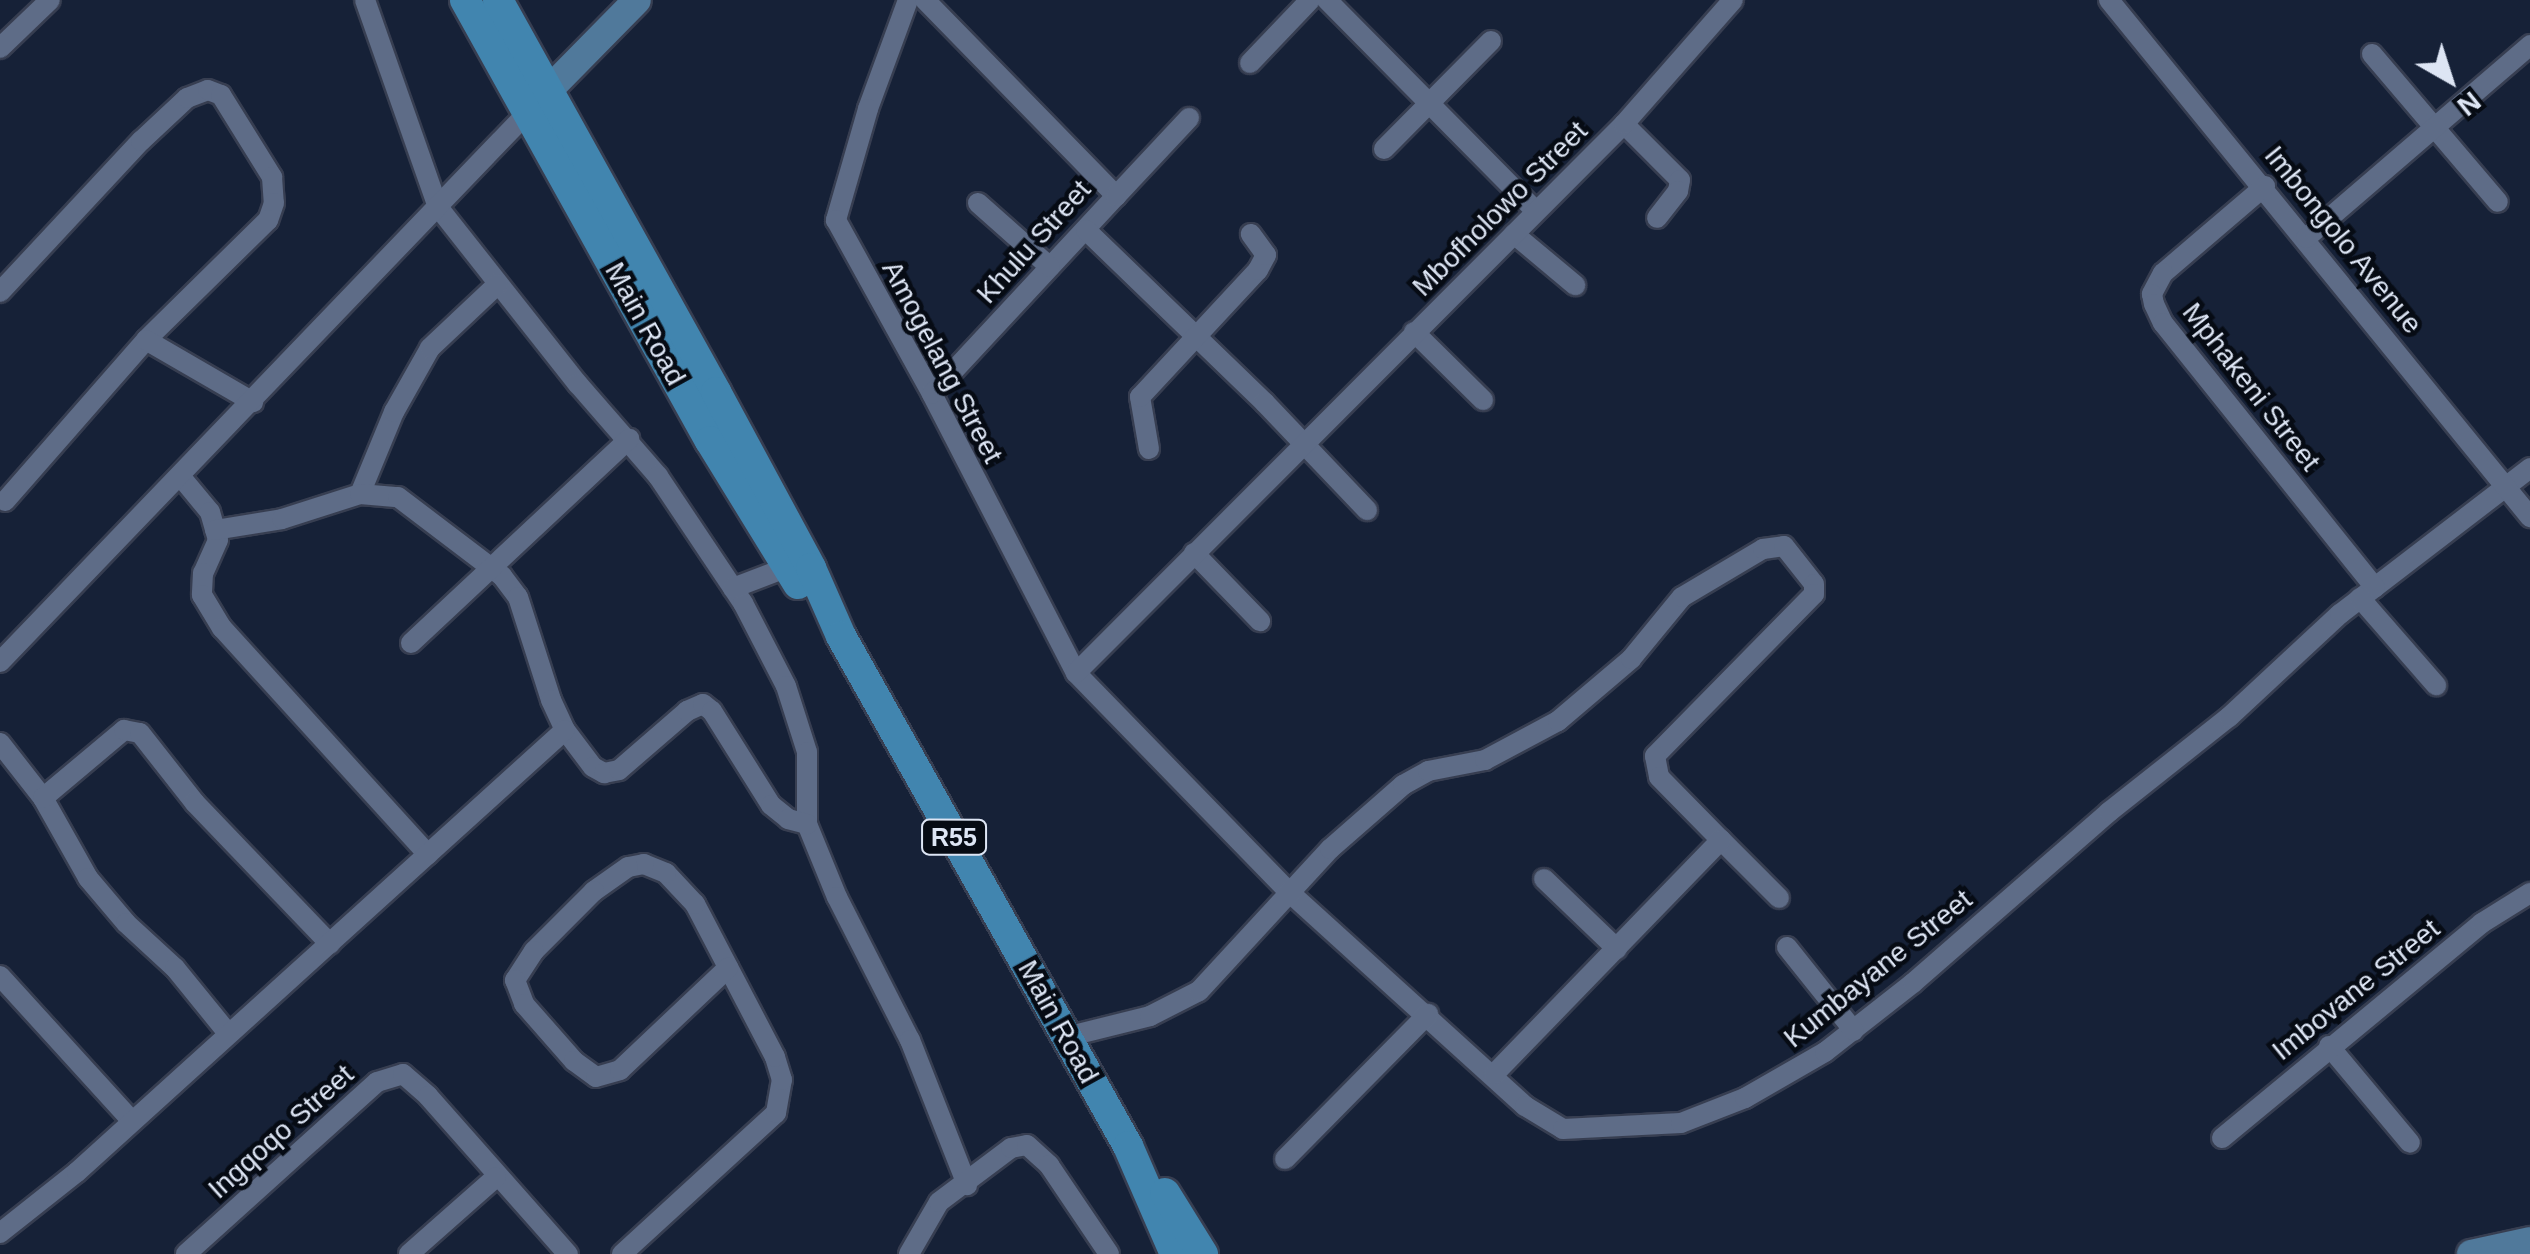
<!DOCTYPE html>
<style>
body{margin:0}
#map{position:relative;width:2530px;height:1254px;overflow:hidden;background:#162137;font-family:Helvetica,sans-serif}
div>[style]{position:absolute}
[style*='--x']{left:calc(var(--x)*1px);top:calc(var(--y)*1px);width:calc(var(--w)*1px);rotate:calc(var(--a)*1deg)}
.roads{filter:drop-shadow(2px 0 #373e51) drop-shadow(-2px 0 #373e51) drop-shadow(0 2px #373e51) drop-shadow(0 -2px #373e51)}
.street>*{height:20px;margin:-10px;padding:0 10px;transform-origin:10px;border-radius:10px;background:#5e6c87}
.secondary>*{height:28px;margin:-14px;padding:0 14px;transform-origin:14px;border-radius:14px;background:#50799b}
.primary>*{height:30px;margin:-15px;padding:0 15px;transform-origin:15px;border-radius:15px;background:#4185af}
span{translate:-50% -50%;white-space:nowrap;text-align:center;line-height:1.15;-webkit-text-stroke:9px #060b14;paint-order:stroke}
.shield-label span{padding:2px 8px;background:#060b14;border:2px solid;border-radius:8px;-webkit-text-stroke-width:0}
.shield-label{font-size:25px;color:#dde5f4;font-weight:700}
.street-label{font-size:28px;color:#dde5f4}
.north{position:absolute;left:2400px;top:30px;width:100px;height:100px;-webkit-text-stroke:8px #060b14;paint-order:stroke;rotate:141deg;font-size:28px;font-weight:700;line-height:40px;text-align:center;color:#dde5f4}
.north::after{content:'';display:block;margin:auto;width:35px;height:45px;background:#dde5f4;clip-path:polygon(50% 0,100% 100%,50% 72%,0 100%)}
</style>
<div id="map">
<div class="roads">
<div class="street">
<i style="--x:365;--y:0;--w:219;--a:70.6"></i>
<i style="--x:438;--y:207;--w:226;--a:51.7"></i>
<i style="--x:578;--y:384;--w:122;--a:49"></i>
<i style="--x:658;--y:476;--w:153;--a:56.2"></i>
<i style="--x:743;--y:603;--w:93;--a:62.6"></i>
<i style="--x:786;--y:686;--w:69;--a:72.3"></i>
<i style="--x:807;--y:752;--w:72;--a:90"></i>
<i style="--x:807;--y:824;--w:79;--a:67.7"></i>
<i style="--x:837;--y:897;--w:161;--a:63"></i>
<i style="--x:910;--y:1040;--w:156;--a:68.5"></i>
<i style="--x:908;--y:0;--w:116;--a:110.2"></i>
<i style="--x:868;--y:109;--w:116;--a:106.1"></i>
<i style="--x:836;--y:220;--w:199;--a:61.1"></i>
<i style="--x:932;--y:394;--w:314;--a:62.7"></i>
<i style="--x:1076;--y:673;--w:305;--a:45.8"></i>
<i style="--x:1289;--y:892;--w:319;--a:42.2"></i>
<i style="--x:1525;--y:1106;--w:44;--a:31.2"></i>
<i style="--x:1563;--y:1129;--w:118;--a:-2.9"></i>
<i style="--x:1681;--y:1123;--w:69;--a:-21.3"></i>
<i style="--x:1745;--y:1098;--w:92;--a:-29.9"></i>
<i style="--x:1825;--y:1052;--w:112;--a:-38.1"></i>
<i style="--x:1913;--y:983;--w:260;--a:-41.1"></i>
<i style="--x:2109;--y:812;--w:153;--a:-38.4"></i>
<i style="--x:2229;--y:717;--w:151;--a:-42.9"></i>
<i style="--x:2340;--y:614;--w:240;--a:-37.5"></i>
<i style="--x:925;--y:0;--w:274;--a:45.7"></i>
<i style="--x:1116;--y:196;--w:270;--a:132.9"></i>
<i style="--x:1327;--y:0;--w:297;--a:45.3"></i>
<i style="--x:2109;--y:0;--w:667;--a:50.84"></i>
<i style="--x:0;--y:48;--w:69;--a:-43.8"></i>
<i style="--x:2372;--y:54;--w:194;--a:49.6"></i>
<i style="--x:1250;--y:63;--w:87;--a:-46.4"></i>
<i style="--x:1624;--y:124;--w:79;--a:45"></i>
<i style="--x:1680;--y:180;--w:11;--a:100"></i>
<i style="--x:1678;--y:191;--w:34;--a:128"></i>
<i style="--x:1384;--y:149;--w:152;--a:-45.3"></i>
<i style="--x:2265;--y:186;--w:134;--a:139.5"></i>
<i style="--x:2163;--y:273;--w:24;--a:118"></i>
<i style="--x:2152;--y:294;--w:10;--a:79"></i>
<i style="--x:2154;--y:304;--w:21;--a:65"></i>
<i style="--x:2163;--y:323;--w:339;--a:51.3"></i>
<i style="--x:1116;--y:196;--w:107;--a:-46.9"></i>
<i style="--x:978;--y:203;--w:96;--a:41.6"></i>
<i style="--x:1086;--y:230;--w:249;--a:44"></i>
<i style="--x:1265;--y:403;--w:148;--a:46.4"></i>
<i style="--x:1514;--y:234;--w:80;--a:39.9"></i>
<i style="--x:2306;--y:238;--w:296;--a:-40.7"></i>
<i style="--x:0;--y:292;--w:207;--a:-47"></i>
<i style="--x:141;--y:141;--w:63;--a:-43.1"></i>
<i style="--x:187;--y:98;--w:22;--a:-21"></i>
<i style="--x:208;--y:90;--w:14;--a:21"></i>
<i style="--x:221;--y:95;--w:97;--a:58.1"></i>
<i style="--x:272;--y:177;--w:26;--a:86"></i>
<i style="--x:274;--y:203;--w:18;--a:109"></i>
<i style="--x:268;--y:220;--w:171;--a:135.5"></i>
<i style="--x:146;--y:340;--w:214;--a:131.2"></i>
<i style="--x:1414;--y:332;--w:97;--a:44.6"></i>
<i style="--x:146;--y:340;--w:124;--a:30.1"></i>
<i style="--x:1149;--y:449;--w:53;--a:-99.8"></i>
<i style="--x:1140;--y:397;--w:173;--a:-47.1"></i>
<i style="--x:1258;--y:270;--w:17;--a:-62"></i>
<i style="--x:1266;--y:255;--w:26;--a:-126"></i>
<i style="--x:181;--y:477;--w:45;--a:50.4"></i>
<i style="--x:210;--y:512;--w:29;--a:74"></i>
<i style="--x:218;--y:540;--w:36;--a:114"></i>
<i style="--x:203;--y:573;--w:22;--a:93"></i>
<i style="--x:202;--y:595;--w:39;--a:59"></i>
<i style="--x:222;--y:628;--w:306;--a:47.7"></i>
<i style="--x:360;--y:494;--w:89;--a:-67.5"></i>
<i style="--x:394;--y:412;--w:73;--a:-60.6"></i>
<i style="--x:430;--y:348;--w:93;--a:-43.3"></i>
<i style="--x:215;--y:530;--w:68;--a:-9.3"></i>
<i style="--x:282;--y:519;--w:82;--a:-17.8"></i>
<i style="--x:360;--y:494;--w:38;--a:5"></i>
<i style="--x:398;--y:497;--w:131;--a:37.2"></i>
<i style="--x:502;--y:576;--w:26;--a:53"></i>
<i style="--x:518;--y:597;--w:108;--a:72.2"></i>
<i style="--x:551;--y:700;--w:33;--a:65"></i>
<i style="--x:565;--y:730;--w:46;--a:52.9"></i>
<i style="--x:593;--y:767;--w:13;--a:29"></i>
<i style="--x:604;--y:773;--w:15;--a:-11"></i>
<i style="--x:619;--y:770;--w:90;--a:-40.9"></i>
<i style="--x:687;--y:711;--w:17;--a:-24"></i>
<i style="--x:703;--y:704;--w:11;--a:38"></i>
<i style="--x:712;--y:711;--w:111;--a:57.9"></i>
<i style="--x:771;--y:805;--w:22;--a:39"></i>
<i style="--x:788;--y:819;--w:20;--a:15"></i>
<i style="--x:1194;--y:553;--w:95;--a:45.9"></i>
<i style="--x:733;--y:588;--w:59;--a:-20.9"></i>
<i style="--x:2360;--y:598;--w:116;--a:48.9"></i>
<i style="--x:411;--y:643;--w:299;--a:-43.1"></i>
<i style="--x:0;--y:662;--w:765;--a:-46.16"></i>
<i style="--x:1076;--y:673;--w:776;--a:-45.05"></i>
<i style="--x:1624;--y:124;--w:165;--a:-48.7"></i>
<i style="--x:0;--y:743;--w:70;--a:52"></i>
<i style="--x:43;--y:798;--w:92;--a:60.6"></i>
<i style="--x:88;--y:878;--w:59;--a:49.8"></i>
<i style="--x:126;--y:923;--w:67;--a:42.6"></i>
<i style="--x:175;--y:968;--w:82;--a:50.9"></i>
<i style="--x:43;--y:798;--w:106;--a:-40"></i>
<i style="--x:124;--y:730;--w:16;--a:11"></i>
<i style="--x:140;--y:733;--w:89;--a:51.8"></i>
<i style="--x:195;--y:803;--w:195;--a:46.2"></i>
<i style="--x:1721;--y:840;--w:82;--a:45"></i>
<i style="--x:1544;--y:879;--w:101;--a:43.8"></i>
<i style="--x:1787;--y:947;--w:107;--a:51.4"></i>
<i style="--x:0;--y:976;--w:196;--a:47.7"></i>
<i style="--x:1066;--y:1037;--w:87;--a:-14"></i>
<i style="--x:1150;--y:1016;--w:55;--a:-27"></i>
<i style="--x:1199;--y:991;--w:193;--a:-47.3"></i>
<i style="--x:1330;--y:849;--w:97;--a:-41.2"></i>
<i style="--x:1403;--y:785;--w:29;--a:-29"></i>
<i style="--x:1428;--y:771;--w:58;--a:-10.9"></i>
<i style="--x:1485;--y:760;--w:83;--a:-28.1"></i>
<i style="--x:1558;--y:721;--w:96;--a:-40.3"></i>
<i style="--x:1631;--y:659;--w:80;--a:-50.6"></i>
<i style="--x:1682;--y:597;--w:94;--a:-30.7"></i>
<i style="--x:1763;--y:549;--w:21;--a:-8"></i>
<i style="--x:1784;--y:546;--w:48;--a:51.7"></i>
<i style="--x:1814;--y:584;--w:10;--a:90"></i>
<i style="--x:1814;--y:594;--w:227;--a:134.5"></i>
<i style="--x:1655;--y:756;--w:21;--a:79"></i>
<i style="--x:1659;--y:777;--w:88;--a:45.5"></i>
<i style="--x:1721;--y:840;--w:326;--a:134.1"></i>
<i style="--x:2329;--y:1046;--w:126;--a:50.1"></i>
<i style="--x:2222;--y:1138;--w:337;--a:-39.6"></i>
<i style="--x:2482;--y:923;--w:57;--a:-32"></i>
<i style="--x:1285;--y:1159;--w:204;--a:-45.4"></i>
<i style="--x:0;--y:1233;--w:98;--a:-38.4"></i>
<i style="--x:77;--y:1172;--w:658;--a:-42.17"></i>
<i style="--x:186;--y:1254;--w:257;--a:-42"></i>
<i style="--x:377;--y:1082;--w:27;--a:-17"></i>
<i style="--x:403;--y:1074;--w:33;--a:41"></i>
<i style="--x:428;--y:1096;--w:211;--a:48.5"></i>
<i style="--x:409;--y:1254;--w:116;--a:-41.5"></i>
<i style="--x:622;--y:1254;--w:209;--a:-42.5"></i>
<i style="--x:776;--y:1113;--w:34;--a:-80"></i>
<i style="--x:782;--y:1080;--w:24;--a:-107"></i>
<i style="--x:775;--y:1057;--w:173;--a:-117.6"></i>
<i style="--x:695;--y:904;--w:42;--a:-133.1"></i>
<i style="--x:666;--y:873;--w:24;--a:-158"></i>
<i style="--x:644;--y:864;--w:16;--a:169"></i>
<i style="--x:628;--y:867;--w:42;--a:144.8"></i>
<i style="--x:594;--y:891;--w:85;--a:135"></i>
<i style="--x:534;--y:951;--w:35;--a:123"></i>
<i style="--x:515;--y:980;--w:26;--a:69"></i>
<i style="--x:524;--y:1004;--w:76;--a:48.7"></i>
<i style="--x:574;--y:1061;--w:27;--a:36"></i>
<i style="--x:596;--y:1077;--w:25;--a:-16"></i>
<i style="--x:620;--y:1070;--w:149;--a:-43.4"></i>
<i style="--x:909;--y:1254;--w:60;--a:-60"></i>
<i style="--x:939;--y:1202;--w:90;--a:-36.9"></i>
<i style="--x:1011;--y:1148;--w:16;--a:-11"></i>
<i style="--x:1027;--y:1145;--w:30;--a:42"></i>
<i style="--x:1049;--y:1165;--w:107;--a:56"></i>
</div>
<div class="secondary">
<i style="--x:533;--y:106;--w:148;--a:-45.5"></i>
<i style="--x:2471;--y:1254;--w:60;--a:-12.4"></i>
</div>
<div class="primary">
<i style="--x:465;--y:0;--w:504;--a:60.95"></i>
<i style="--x:710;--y:441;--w:168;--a:58.4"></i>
<i style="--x:498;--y:0;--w:449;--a:60.9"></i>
<i style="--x:716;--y:392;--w:200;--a:61.6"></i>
<i style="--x:811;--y:568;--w:74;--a:66.2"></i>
<i style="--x:841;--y:636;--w:585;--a:60.63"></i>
<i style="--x:1128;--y:1146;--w:118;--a:66.5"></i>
<i style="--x:1165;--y:1193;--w:72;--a:58.1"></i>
</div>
</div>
<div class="shield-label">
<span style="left:954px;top:837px">R55</span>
</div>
<div class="street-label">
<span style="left:1500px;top:209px;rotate:-45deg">Mbofholowo Street</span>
<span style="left:2343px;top:240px;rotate:51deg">Imbongolo Avenue</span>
<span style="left:1034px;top:242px;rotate:-48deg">Khulu Street</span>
<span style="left:645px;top:324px;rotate:61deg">Main Road</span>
<span style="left:942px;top:362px;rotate:62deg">Amogelang Street</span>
<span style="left:2251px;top:387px;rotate:52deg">Mphakeni Street</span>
<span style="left:1878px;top:969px;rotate:-39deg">Kumbayane Street</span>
<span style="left:2356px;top:990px;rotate:-39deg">Imbovane Street</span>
<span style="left:1058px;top:1022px;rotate:61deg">Main Road</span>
<span style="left:281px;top:1132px;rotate:-42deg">Ingqoqo Street</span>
</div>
<div class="north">N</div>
</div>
